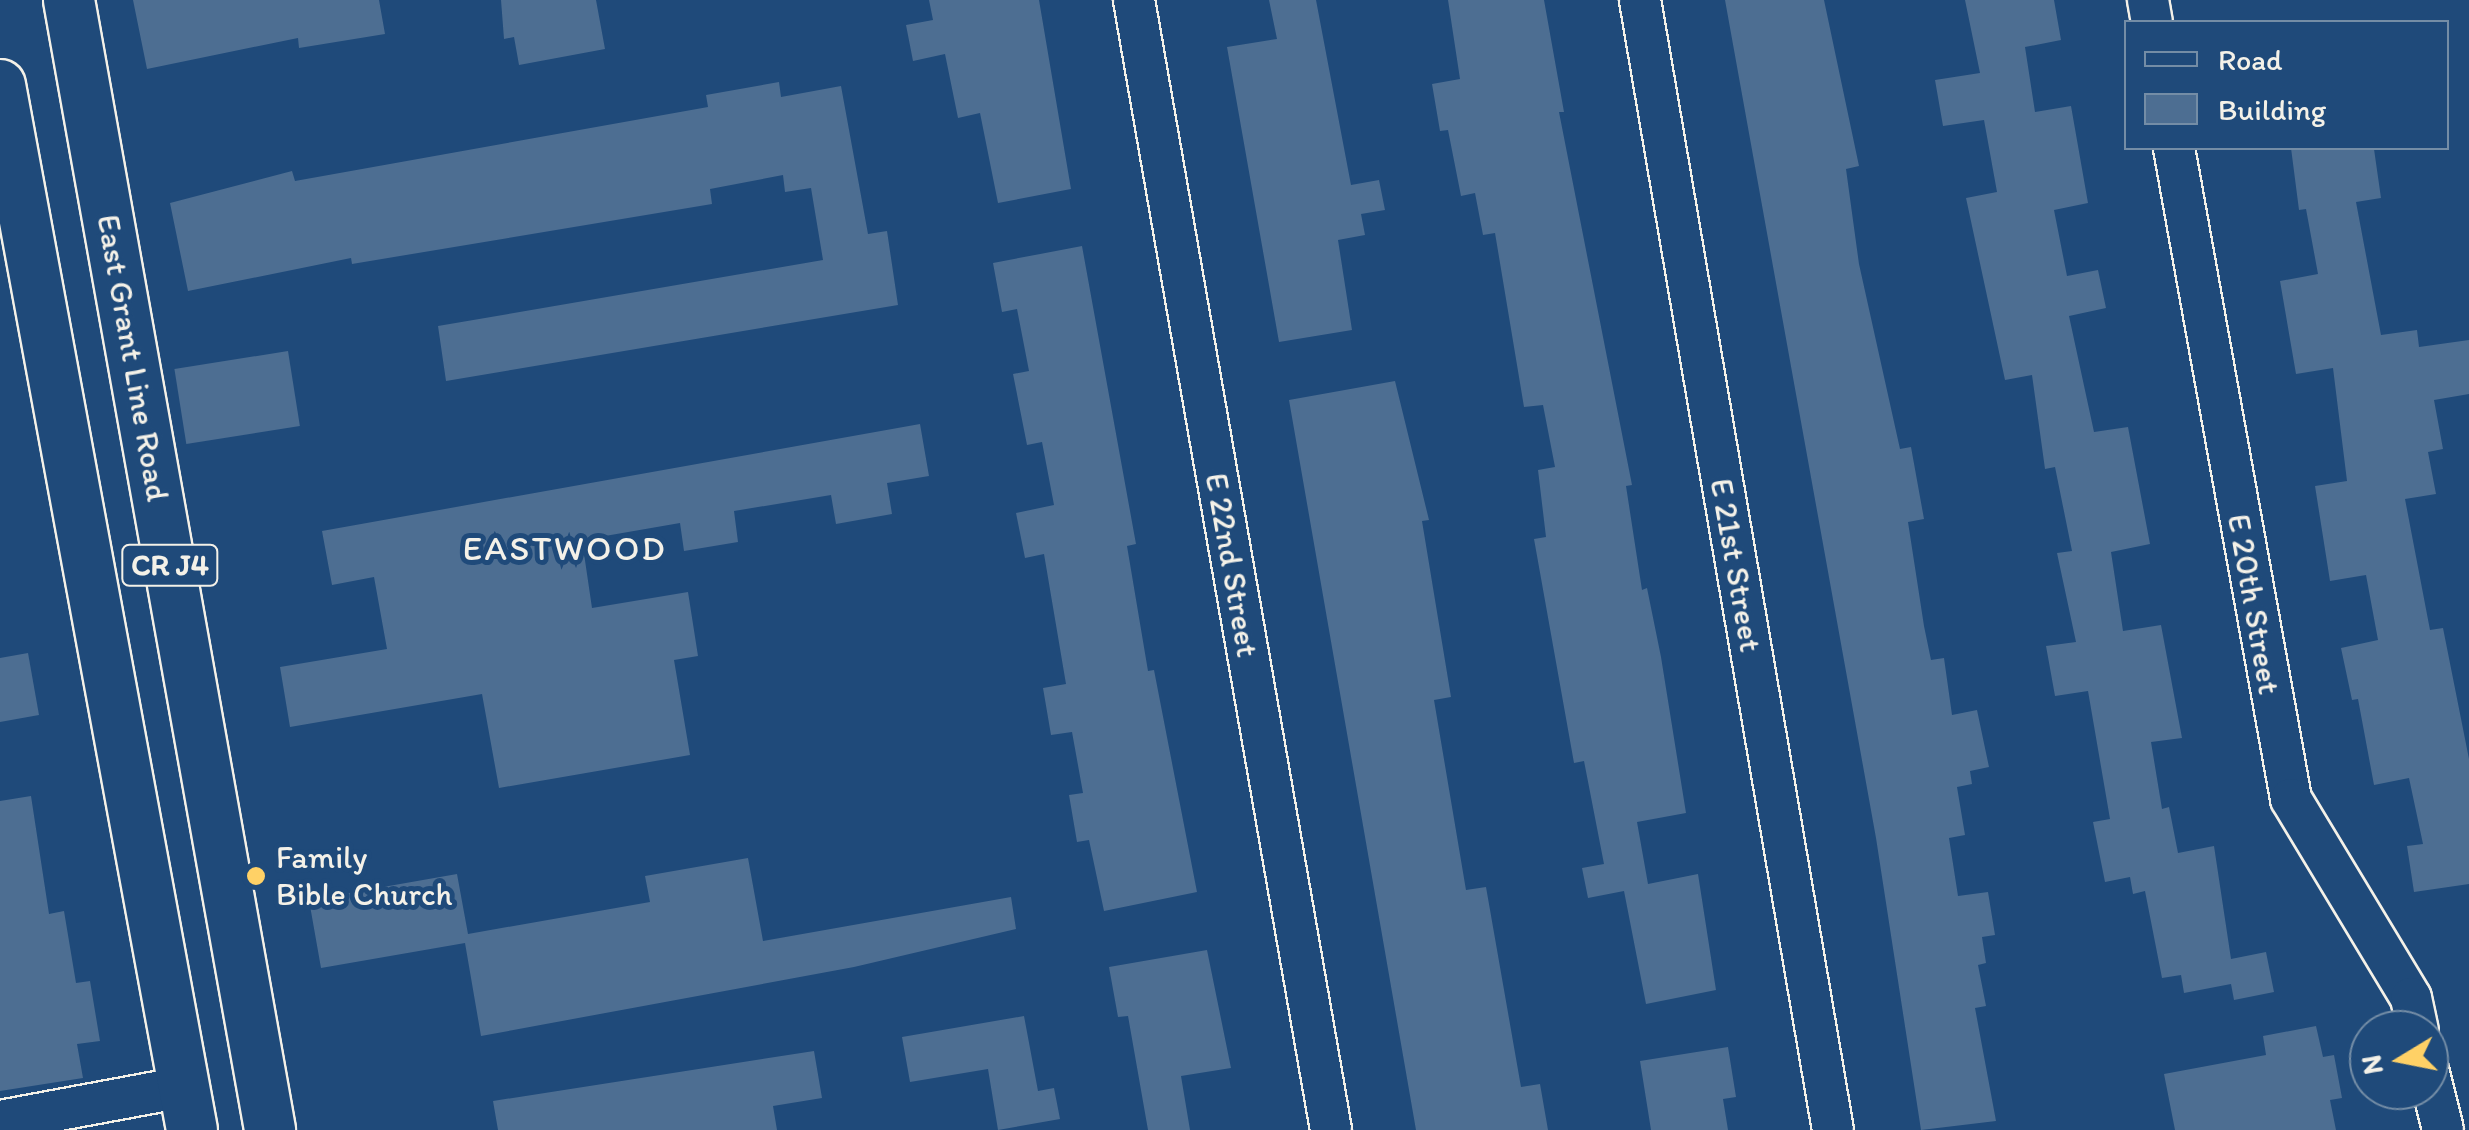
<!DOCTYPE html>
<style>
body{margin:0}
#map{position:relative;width:2469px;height:1130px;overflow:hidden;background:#1f4a7a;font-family:Itim,sans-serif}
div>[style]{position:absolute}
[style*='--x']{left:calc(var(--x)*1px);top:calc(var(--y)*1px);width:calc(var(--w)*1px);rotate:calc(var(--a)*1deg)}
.building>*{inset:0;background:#4d6e92;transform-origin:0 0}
.roads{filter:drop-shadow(2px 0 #f4f1e8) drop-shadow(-2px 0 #f4f1e8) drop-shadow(0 2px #f4f1e8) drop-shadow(0 -2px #f4f1e8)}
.minor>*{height:40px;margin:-20px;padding:0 20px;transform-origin:20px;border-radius:20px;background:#1f4a7a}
.major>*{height:50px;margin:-25px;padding:0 25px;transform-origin:25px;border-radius:25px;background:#1f4a7a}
.dots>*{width:28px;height:28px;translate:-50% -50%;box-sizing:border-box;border:5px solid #1f4a7a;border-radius:50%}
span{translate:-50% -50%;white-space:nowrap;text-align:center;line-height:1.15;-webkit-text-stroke:10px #1f4a7a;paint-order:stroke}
.shield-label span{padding:2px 8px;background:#1f4a7a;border:2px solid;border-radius:8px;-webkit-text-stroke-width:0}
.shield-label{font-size:30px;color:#f4f1e8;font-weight:700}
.street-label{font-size:32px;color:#f4f1e8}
.poi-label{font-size:32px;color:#f4f1e8}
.left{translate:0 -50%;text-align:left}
.neighbourhood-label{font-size:35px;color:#f4f1e8;letter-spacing:2.5px}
.legend{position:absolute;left:2124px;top:20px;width:325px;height:130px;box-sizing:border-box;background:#1f4a7a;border:2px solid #748da6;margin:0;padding:12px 18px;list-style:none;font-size:30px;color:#f4f1e8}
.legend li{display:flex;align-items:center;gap:20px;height:50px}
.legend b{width:50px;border:2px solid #748da6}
.north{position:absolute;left:2349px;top:1010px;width:100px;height:100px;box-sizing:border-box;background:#1f4a7a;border:2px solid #748da6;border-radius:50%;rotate:260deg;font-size:28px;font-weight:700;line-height:40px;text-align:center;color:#f4f1e8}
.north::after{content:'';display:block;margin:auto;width:35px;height:45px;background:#ffd166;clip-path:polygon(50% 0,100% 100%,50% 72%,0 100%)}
</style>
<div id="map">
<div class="building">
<i style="clip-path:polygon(133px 0,379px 0,385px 34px,299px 48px,298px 38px,147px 69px)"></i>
<i style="clip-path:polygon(501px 0,596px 0,605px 49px,519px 65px,514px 37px,504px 39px)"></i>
<i style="clip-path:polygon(929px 0,1039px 0,1071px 189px,998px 203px,980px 113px,958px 118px,945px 54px,913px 61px,906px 25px,933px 20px)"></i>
<i style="clip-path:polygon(1269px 0,1316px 0,1351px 185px,1379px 180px,1385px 210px,1361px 214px,1365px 235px,1338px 240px,1352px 330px,1279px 342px,1227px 47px,1277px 39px)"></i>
<i style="clip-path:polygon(1448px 0,1544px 0,1564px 112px,1559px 112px,1632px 485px,1626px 486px,1642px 590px,1647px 588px,1661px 657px,1686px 813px,1637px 822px,1648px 884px,1698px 874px,1716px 990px,1646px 1004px,1624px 891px,1588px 898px,1582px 868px,1604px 864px,1584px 761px,1574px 763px,1534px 539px,1546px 537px,1538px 470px,1555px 467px,1543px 405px,1524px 407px,1495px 233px,1483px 235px,1475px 193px,1461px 196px,1448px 130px,1440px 131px,1432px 84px,1460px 79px)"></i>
<i style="clip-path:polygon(1725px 0,1824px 0,1859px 166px,1846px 169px,1859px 264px,1900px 449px,1911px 447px,1924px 519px,1908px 522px,1924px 626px,1931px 660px,1944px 658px,1952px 715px,1977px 710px,1989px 767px,1970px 771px,1972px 784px,1957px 787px,1965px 835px,1949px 838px,1958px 896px,1988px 892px,1995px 935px,1982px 937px,1986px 963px,1978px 965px,1986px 1006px,1975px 1008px,1996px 1121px,1921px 1130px,1876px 838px)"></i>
<i style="clip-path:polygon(1965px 0,2054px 0,2061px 40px,2025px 47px,2035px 112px,2071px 106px,2088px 203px,2054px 210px,2067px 276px,2098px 270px,2106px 308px,2069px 316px,2094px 432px,2128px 427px,2150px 544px,2111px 552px,2123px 631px,2161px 625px,2182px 738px,2151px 742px,2162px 809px,2169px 807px,2178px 853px,2214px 846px,2231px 959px,2266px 952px,2274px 992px,2234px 1000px,2231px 984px,2184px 993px,2181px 975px,2162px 978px,2145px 891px,2133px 894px,2130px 877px,2105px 882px,2093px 822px,2110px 819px,2088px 691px,2055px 696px,2046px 646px,2076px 642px,2057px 553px,2072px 551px,2055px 467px,2045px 469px,2032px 375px,2005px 380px,1966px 198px,1997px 192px,1984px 120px,1943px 126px,1935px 80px,1980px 73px)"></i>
<i style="clip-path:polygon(779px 82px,781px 97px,841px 86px,868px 234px,887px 231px,898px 305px,446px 381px,438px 326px,823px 260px,811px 188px,785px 192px,783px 175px,710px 189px,712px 204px,352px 264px,351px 258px,188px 291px,170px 203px,292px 171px,295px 181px,708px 107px,706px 95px)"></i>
<i style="clip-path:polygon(2291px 148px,2374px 149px,2381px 198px,2356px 202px,2381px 335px,2417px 330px,2419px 347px,2469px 340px,2469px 394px,2434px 400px,2443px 449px,2428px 452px,2436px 494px,2405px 499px,2430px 630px,2443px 628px,2469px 759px,2469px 884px,2414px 892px,2407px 846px,2423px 844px,2409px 778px,2374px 785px,2358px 699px,2352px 700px,2341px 648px,2378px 640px,2366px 575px,2330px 581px,2315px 486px,2347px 481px,2333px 368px,2296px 374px,2280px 281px,2318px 274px,2306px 209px,2299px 210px)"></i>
<i style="clip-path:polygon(1082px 246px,1136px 544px,1127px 546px,1148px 671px,1154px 670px,1197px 892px,1104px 911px,1089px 840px,1077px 842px,1069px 795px,1083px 793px,1072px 732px,1051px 735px,1043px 688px,1066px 684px,1044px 554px,1025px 558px,1016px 513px,1054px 505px,1042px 442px,1027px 445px,1013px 374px,1029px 371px,1017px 309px,1002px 312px,993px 263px)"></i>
<i style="left:288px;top:351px;width:76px;height:115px;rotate:81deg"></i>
<i style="clip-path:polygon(1395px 381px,1429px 520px,1422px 521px,1451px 697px,1434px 700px,1466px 890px,1486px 887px,1521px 1087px,1540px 1084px,1548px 1130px,1416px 1130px,1289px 400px)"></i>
<i style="clip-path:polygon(920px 424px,929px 476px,887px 483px,892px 514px,836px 524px,831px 495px,734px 511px,738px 542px,684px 551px,680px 523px,582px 540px,592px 608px,688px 592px,698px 656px,674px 660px,690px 755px,499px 788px,482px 694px,290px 727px,280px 667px,387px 649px,374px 577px,332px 585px,322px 531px)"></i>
<i style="clip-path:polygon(28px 653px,39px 715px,0 722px,0 658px)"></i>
<i style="clip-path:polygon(31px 796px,49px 914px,64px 911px,76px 983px,90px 981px,100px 1041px,77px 1044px,83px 1078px,0 1091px,0 801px)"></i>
<i style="clip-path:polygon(748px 858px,763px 941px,1011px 897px,1016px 929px,854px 967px,481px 1036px,465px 943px,321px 968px,309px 900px,457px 874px,468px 934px,650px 902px,645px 876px)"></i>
<i style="clip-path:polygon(1207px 950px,1231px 1068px,1181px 1076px,1190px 1130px,1148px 1130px,1128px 1016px,1118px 1017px,1109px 967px)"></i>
<i style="clip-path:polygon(1024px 1016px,1038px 1091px,1054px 1088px,1060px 1119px,998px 1130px,988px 1069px,910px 1082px,902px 1037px)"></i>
<i style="clip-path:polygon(2316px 1026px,2323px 1057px,2334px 1055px,2342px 1098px,2330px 1100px,2336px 1130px,2175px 1130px,2164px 1074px,2266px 1055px,2263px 1036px)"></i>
<i style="clip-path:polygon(1728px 1047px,1736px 1097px,1723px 1099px,1728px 1130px,1651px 1130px,1640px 1061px)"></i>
<i style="clip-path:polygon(814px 1051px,822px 1098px,773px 1106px,777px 1130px,498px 1130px,493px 1101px)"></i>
</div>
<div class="roads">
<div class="minor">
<i style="--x:1134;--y:0;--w:1147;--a:80.11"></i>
<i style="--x:1640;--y:0;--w:1146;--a:80.31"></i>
<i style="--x:2148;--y:0;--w:22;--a:80"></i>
<i style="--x:2174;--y:148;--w:661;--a:79.81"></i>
<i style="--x:2291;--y:799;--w:232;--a:58.9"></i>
<i style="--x:2411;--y:998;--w:33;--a:78"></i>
<i style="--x:2429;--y:1073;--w:59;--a:76.2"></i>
<i style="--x:0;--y:1121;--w:187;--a:-10.5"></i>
</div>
<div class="major">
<i style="--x:69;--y:0;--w:1148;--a:79.91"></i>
<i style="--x:0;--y:85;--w:1062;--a:79.59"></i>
</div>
</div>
<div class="dots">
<i style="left:256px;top:876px;background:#ffd166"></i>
</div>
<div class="shield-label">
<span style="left:170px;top:565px">CR J4</span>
</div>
<div class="street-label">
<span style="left:133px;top:358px;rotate:80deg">East Grant Line Road</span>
<span style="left:1232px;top:565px;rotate:80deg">E 22nd Street</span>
<span style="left:1736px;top:565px;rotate:80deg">E 21st Street</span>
<span style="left:2254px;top:604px;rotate:80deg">E 20th Street</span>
</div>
<div class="poi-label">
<span class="left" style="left:276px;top:876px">Family<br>Bible Church</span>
</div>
<div class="neighbourhood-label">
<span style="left:565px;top:548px">EASTWOOD</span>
</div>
<ul class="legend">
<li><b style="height:12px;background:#1f4a7a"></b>Road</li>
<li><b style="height:28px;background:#4d6e92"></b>Building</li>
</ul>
<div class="north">N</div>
</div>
